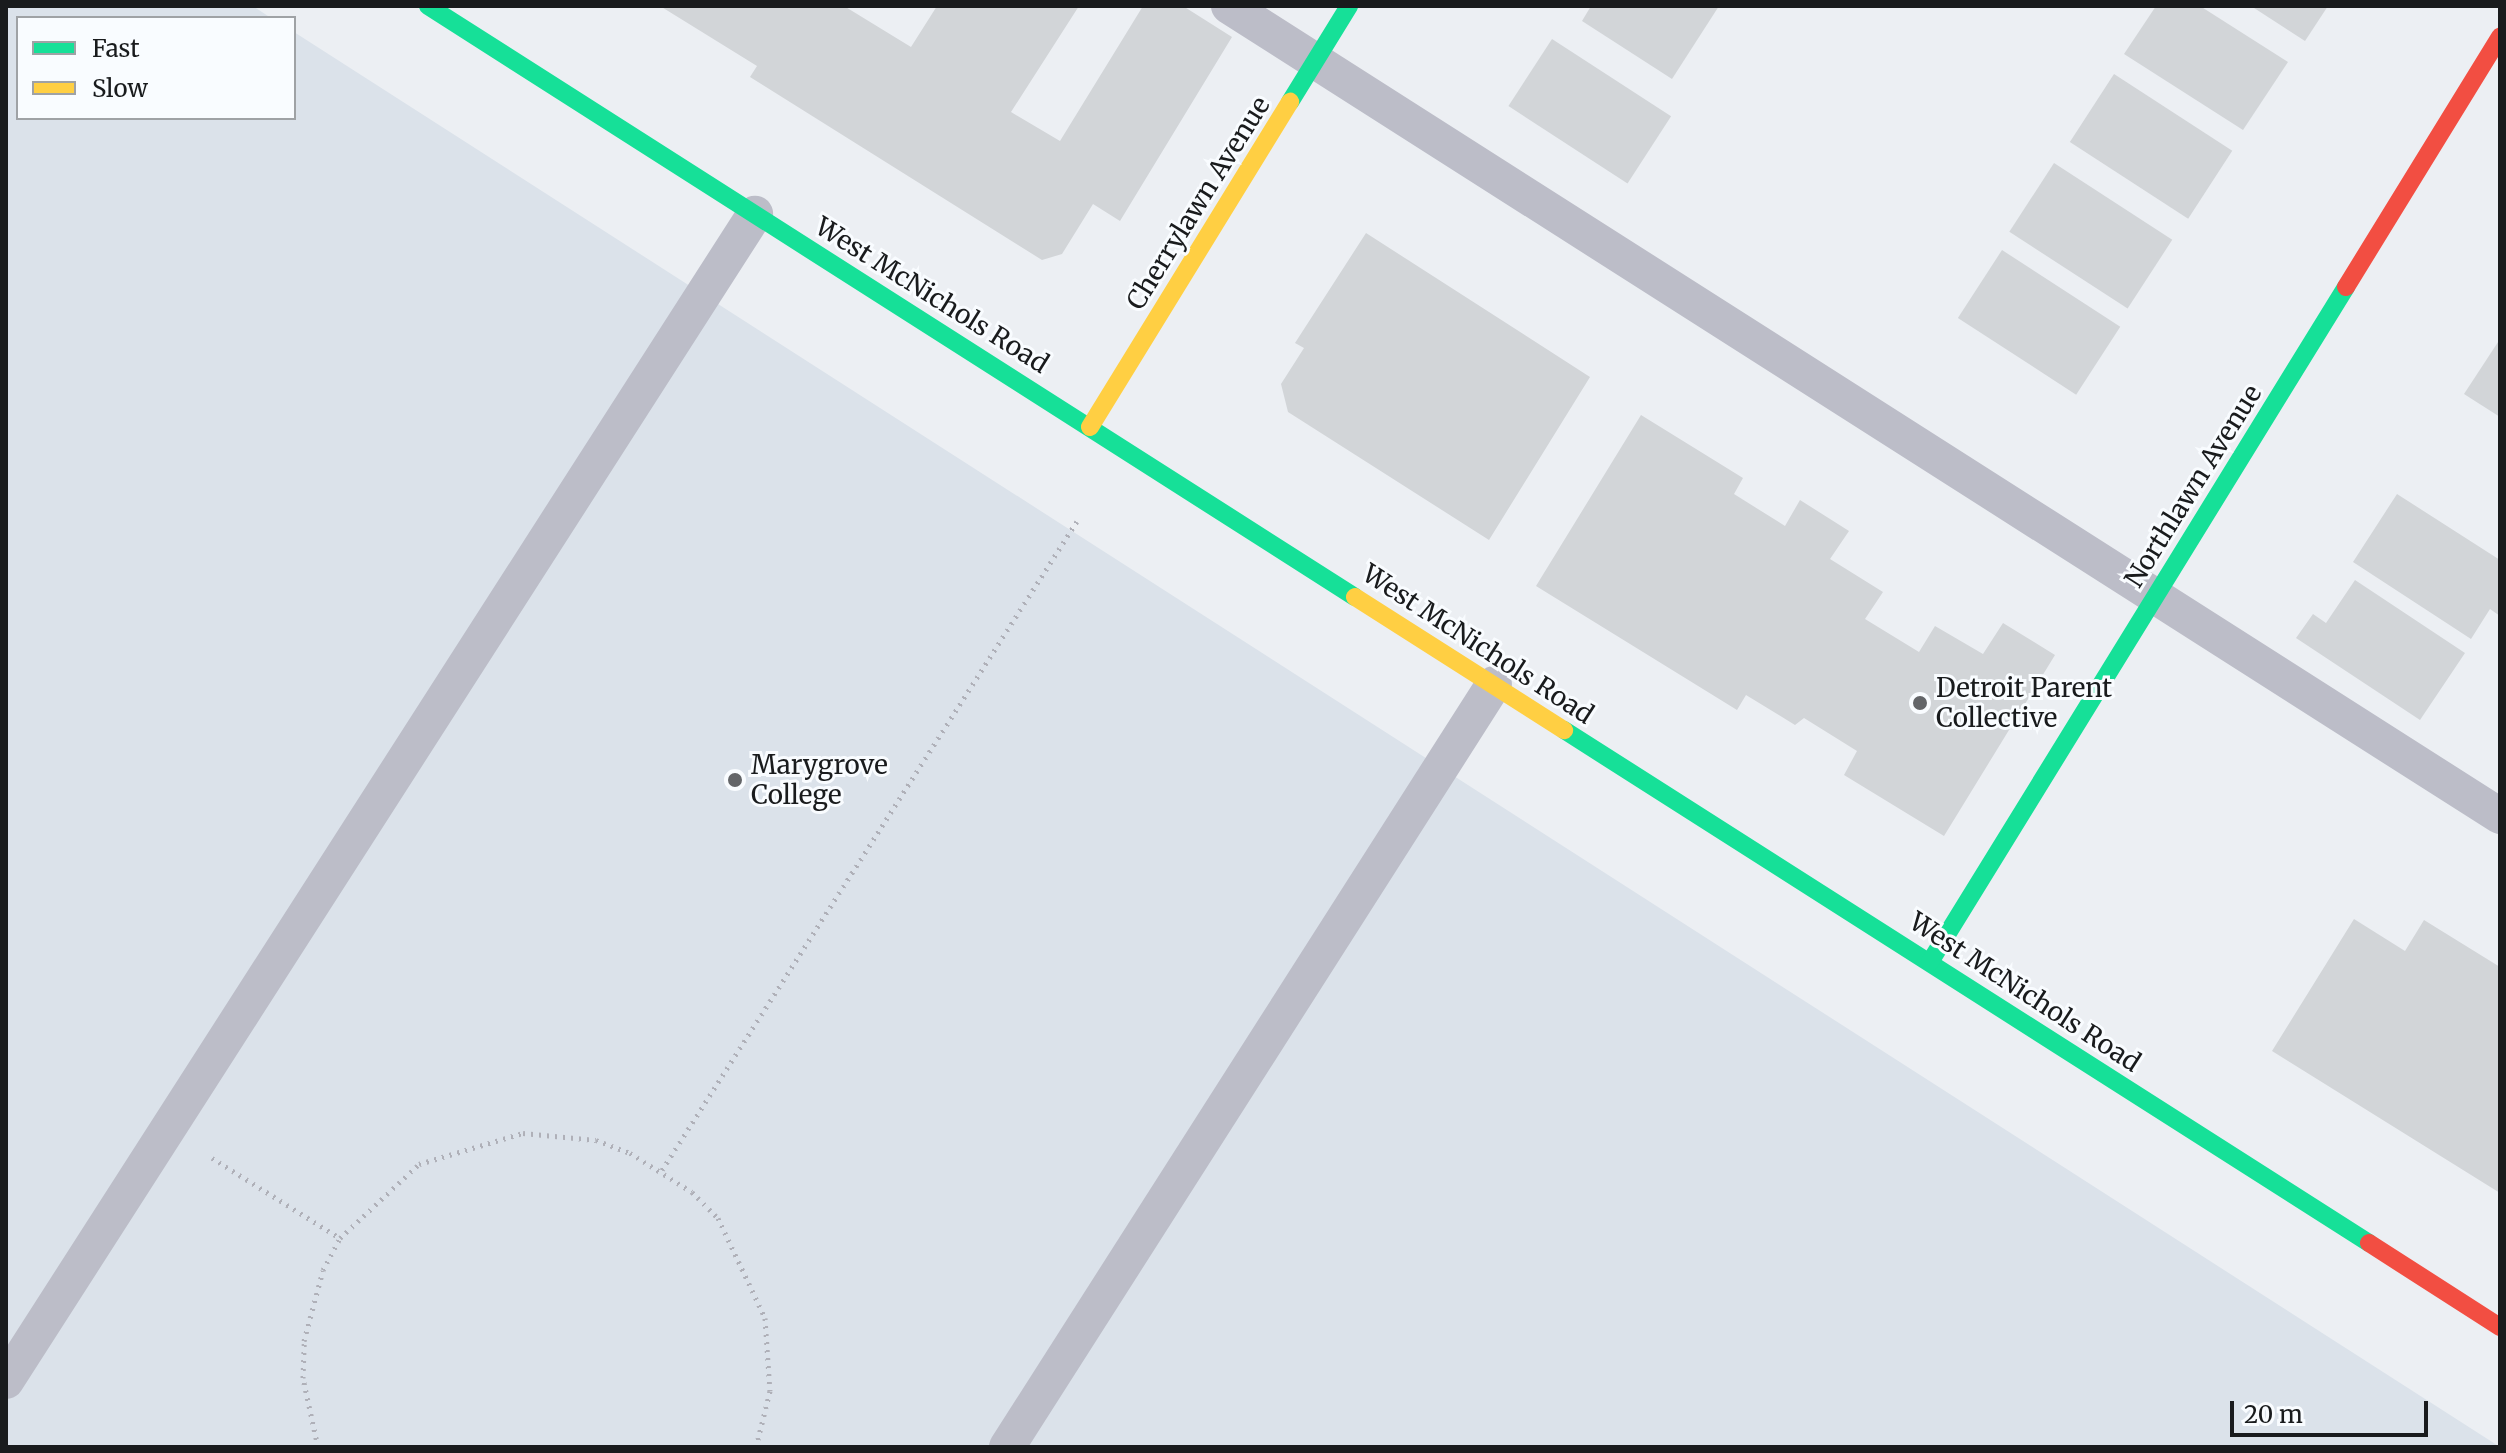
<!DOCTYPE html>
<style>
body{margin:0}
#map{position:relative;width:2506px;height:1453px;overflow:hidden;background:#eceff3;font-family:Merriweather,serif}
div>[style]{position:absolute}
[style*='--x']{left:calc(var(--x)*1px);top:calc(var(--y)*1px);width:calc(var(--w)*1px);rotate:calc(var(--a)*1deg)}
.built>*{inset:0;background:#dbe2ea}
.building>*{inset:0;background:#d2d5d8;transform-origin:0 0}
.path>*{height:5px;margin-top:-2.5px;transform-origin:0;background:repeating-linear-gradient(90deg,#afb0b8 0 2px,transparent 0 8px)}
.lane>*{height:36px;margin:-18px;padding:0 18px;transform-origin:18px;border-radius:18px;background:#bcbdc8}
.fast>*{height:18px;margin:-9px;padding:0 9px;transform-origin:9px;border-radius:9px;background:#16e098}
.slow>*{height:18px;margin:-9px;padding:0 9px;transform-origin:9px;border-radius:9px;background:#ffcf43}
.jam>*{height:18px;margin:-9px;padding:0 9px;transform-origin:9px;border-radius:9px;background:#f24e42}
.dots>*{width:22px;height:22px;translate:-50% -50%;box-sizing:border-box;border:4px solid #f9fcff;border-radius:50%}
span{translate:-50% -50%;white-space:nowrap;text-align:center;line-height:1.15;-webkit-text-stroke:6px #f9fcff;paint-order:stroke}
.street-label{font-size:26px;color:#191b1d}
.poi-label{font-size:26px;color:#191b1d}
.left{translate:0 -50%;text-align:left}
.frame{position:absolute;inset:0;border:8px solid #191b1d;pointer-events:none}
.legend{position:absolute;left:16px;top:16px;width:280px;height:104px;box-sizing:border-box;background:#f9fcff;border:2px solid #9fa2a5;margin:0;padding:10px 14px;list-style:none;font-size:24px;color:#191b1d}
.legend li{display:flex;align-items:center;gap:16px;height:40px}
.legend b{width:40px;border:2px solid #9fa2a5}
.scale{position:absolute;left:2230px;top:1401px;width:198px;height:36px;box-sizing:border-box;border:4px solid #191b1d;border-top:0;padding-left:10px;font-size:24px;line-height:28px;white-space:nowrap;color:#191b1d;-webkit-text-stroke:6px #f9fcff;paint-order:stroke}
</style>
<div id="map">
<div class="built">
<i style="clip-path:polygon(6px 6px,253px 6px,271px 18px,18px 18px,18px 118px,294px 118px,294px 32px,2500px 1447px,6px 1447px)"></i>
</div>
<div class="building">
<i style="clip-path:polygon(660px 6px,844px 6px,911px 47px,937px 6px,1079px 6px,1011px 112px,1060px 141px,1143px 6px,1183px 6px,1232px 37px,1120px 221px,1093px 204px,1062px 254px,1042px 260px,750px 77px,757px 66px)"></i>
<i style="clip-path:polygon(1591px 6px,1719px 6px,1672px 79px,1582px 21px)"></i>
<i style="clip-path:polygon(2156px 6px,2200px 6px,2288px 62px,2243px 130px,2124px 54px)"></i>
<i style="clip-path:polygon(2251px 6px,2328px 6px,2305px 41px)"></i>
<i style="left:1552px;top:39px;width:142px;height:80px;rotate:33deg"></i>
<i style="left:2114px;top:74px;width:141px;height:81px;rotate:33deg"></i>
<i style="left:2054px;top:163px;width:141px;height:82px;rotate:33deg"></i>
<i style="clip-path:polygon(1366px 233px,1590px 377px,1489px 540px,1288px 412px,1281px 384px,1304px 348px,1295px 343px)"></i>
<i style="left:2002px;top:250px;width:141px;height:81px;rotate:33deg"></i>
<i style="clip-path:polygon(2500px 339px,2500px 417px,2464px 394px)"></i>
<i style="clip-path:polygon(1641px 415px,1743px 478px,1734px 494px,1785px 526px,1800px 500px,1849px 531px,1830px 559px,1883px 592px,1865px 619px,1919px 652px,1935px 626px,1983px 654px,2003px 623px,2055px 655px,1944px 836px,1844px 775px,1857px 751px,1804px 718px,1795px 725px,1746px 695px,1737px 710px,1536px 586px)"></i>
<i style="clip-path:polygon(2397px 494px,2500px 560px,2500px 616px,2490px 609px,2471px 639px,2353px 562px)"></i>
<i style="clip-path:polygon(2355px 580px,2465px 653px,2420px 720px,2296px 638px,2313px 614px,2326px 623px)"></i>
<i style="clip-path:polygon(2354px 919px,2405px 951px,2424px 920px,2500px 967px,2500px 1193px,2272px 1051px)"></i>
</div>
<div class="path">
<i style="--x:212;--y:1158;--w:151;--a:32"></i>
<i style="--x:662;--y:1170;--w:770;--a:-57.4"></i>
<i style="--x:318;--y:1447;--w:71;--a:-102.3"></i>
<i style="--x:303;--y:1378;--w:37;--a:-88"></i>
<i style="--x:304;--y:1341;--w:73;--a:-75"></i>
<i style="--x:323;--y:1270;--w:36;--a:-62"></i>
<i style="--x:340;--y:1238;--w:108;--a:-43.1"></i>
<i style="--x:419;--y:1164;--w:109;--a:-16.6"></i>
<i style="--x:523;--y:1133;--w:73;--a:5.5"></i>
<i style="--x:596;--y:1140;--w:36;--a:21"></i>
<i style="--x:630;--y:1153;--w:73;--a:32.2"></i>
<i style="--x:692;--y:1192;--w:37;--a:45"></i>
<i style="--x:718;--y:1218;--w:110;--a:64.8"></i>
<i style="--x:765;--y:1318;--w:73;--a:86.1"></i>
<i style="--x:770;--y:1391;--w:58;--a:104"></i>
</div>
<div class="lane">
<i style="--x:1229;--y:6;--w:1507;--a:32.51"></i>
<i style="--x:6;--y:1381;--w:1387;--a:-57.31"></i>
<i style="--x:1007;--y:1447;--w:905;--a:-57.45"></i>
</div>
<div class="fast">
<i style="--x:428;--y:6;--w:1099;--a:32.52"></i>
<i style="--x:1290;--y:102;--w:113;--a:-58.4"></i>
<i style="--x:1564;--y:730;--w:955;--a:32.51"></i>
<i style="--x:1930;--y:962;--w:793;--a:-58.35"></i>
</div>
<div class="slow">
<i style="--x:1090;--y:427;--w:382;--a:-58.4"></i>
<i style="--x:1355;--y:597;--w:248;--a:32.5"></i>
</div>
<div class="jam">
<i style="--x:2346;--y:287;--w:294;--a:-58.4"></i>
<i style="--x:2369;--y:1243;--w:156;--a:32.7"></i>
</div>
<div class="dots">
<i style="left:1920px;top:703px;background:#636568"></i>
<i style="left:735px;top:780px;background:#636568"></i>
</div>
<div class="street-label">
<span style="left:1198px;top:203px;rotate:-58deg">Cherrylawn Avenue</span>
<span style="left:932px;top:295px;rotate:32deg">West McNichols Road</span>
<span style="left:2193px;top:486px;rotate:-58deg">Northlawn Avenue</span>
<span style="left:1478px;top:644px;rotate:33deg">West McNichols Road</span>
<span style="left:2025px;top:992px;rotate:33deg">West McNichols Road</span>
</div>
<div class="poi-label">
<span class="left" style="left:1936px;top:703px">Detroit Parent<br>Collective</span>
<span class="left" style="left:751px;top:780px">Marygrove<br>College</span>
</div>
<div class="frame"></div>
<ul class="legend">
<li><b style="height:10px;background:#16e098"></b>Fast</li>
<li><b style="height:10px;background:#ffcf43"></b>Slow</li>
</ul>
<div class="scale">20 m</div>
</div>
